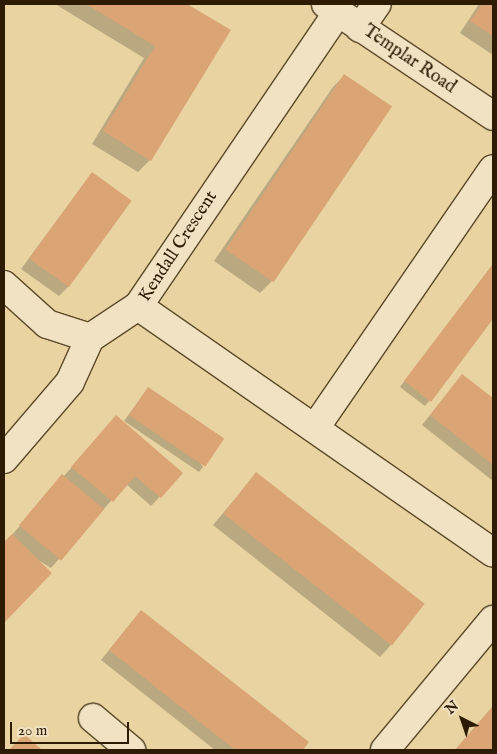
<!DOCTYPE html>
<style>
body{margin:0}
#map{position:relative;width:497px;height:754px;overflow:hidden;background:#e8d3a1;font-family:"IM FELL English",serif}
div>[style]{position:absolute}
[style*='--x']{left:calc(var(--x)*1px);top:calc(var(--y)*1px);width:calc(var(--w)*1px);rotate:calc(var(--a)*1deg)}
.shadow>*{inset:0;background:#0003}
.building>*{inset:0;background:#daa474;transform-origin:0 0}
.roads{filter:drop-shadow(1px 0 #5c4a2a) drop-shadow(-1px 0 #5c4a2a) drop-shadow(0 1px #5c4a2a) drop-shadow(0 -1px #5c4a2a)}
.minor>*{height:28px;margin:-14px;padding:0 14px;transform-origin:14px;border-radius:14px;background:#f0e2c2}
span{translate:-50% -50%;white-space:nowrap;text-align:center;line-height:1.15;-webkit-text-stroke:5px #f0e2c2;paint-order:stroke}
.street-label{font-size:18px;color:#2d1c03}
.frame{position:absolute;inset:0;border:5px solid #2d1c03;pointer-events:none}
.north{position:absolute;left:437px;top:694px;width:50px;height:50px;-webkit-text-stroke:4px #f0e2c2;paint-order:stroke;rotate:319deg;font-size:14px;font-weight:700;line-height:20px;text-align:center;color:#2d1c03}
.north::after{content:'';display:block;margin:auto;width:18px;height:22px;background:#2d1c03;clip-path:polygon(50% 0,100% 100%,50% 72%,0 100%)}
.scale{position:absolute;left:10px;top:722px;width:119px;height:22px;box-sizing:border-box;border:2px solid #2d1c03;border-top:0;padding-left:6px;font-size:15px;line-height:18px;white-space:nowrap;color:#2d1c03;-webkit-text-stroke:4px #f0e2c2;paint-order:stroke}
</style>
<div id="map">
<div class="shadow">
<i style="clip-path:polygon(55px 4px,185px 4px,229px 31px,150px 160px,138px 172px,92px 144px,144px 58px)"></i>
<i style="clip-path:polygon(479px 4px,493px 4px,493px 55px,460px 33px)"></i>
<i style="clip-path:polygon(345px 75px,272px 281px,260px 293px,214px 261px,333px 87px)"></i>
<i style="clip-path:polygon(92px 173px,68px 287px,59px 296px,21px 269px)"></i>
<i style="clip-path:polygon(493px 264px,493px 317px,425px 406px,400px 387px)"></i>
<i style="clip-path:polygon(462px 376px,493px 400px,493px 481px,422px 425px)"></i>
<i style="clip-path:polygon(148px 388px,203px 467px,199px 472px,124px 421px)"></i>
<i style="clip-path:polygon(116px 417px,182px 473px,151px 506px,126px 484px,51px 568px,38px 560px,51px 573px,4px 621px,4px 544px)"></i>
<i style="clip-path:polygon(256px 474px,391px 645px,380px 657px,213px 525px)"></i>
<i style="clip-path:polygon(141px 611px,308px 742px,302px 750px,215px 750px,101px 660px)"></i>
<i style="clip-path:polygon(493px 706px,493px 750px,455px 750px)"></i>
</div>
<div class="building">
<i style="clip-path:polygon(86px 4px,187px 4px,231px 30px,151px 161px,103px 131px,155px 46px)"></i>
<i style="clip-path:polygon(482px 4px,493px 4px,493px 36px,470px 21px)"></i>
<i style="left:344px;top:74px;width:58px;height:212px;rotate:34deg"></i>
<i style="left:92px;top:172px;width:49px;height:107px;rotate:36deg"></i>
<i style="clip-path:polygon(493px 264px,493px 319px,431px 402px,404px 381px)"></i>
<i style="clip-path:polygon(462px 374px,493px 398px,493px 465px,430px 415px)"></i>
<i style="left:148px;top:387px;width:92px;height:34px;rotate:34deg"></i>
<i style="clip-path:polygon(116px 415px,183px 473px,161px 498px,135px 476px,113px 502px,71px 467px)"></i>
<i style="left:256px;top:472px;width:214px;height:53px;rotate:38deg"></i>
<i style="left:62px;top:474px;width:55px;height:67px;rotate:40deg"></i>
<i style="clip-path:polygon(12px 534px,52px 573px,4px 623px,4px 542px)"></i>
<i style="clip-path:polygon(141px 610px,309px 742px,303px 750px,235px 750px,109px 650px)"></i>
<i style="clip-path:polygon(493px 706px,493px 750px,455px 750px)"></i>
<i style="clip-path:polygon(24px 734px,42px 750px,9px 750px)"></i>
</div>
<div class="roads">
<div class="minor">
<i style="--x:326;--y:4;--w:201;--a:33.8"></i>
<i style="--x:338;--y:12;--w:356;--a:124.2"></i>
<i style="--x:138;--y:306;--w:432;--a:34.8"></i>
<i style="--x:360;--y:28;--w:29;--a:-55"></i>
<i style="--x:4;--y:285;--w:58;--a:42.2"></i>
<i style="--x:47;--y:324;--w:45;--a:18"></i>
<i style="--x:315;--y:428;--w:314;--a:-55.5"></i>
<i style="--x:4;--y:459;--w:101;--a:-49.4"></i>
<i style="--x:70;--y:382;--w:48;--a:-65.6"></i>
<i style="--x:90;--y:338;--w:58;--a:-33.7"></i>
<i style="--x:93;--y:718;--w:50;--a:40.1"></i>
<i style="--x:385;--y:750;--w:169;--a:-50.3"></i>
</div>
</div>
<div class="street-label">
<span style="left:409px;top:60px;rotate:34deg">Templar Road</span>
<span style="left:179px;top:247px;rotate:-57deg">Kendall Crescent</span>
</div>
<div class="frame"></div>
<div class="north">N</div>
<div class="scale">20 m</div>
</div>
